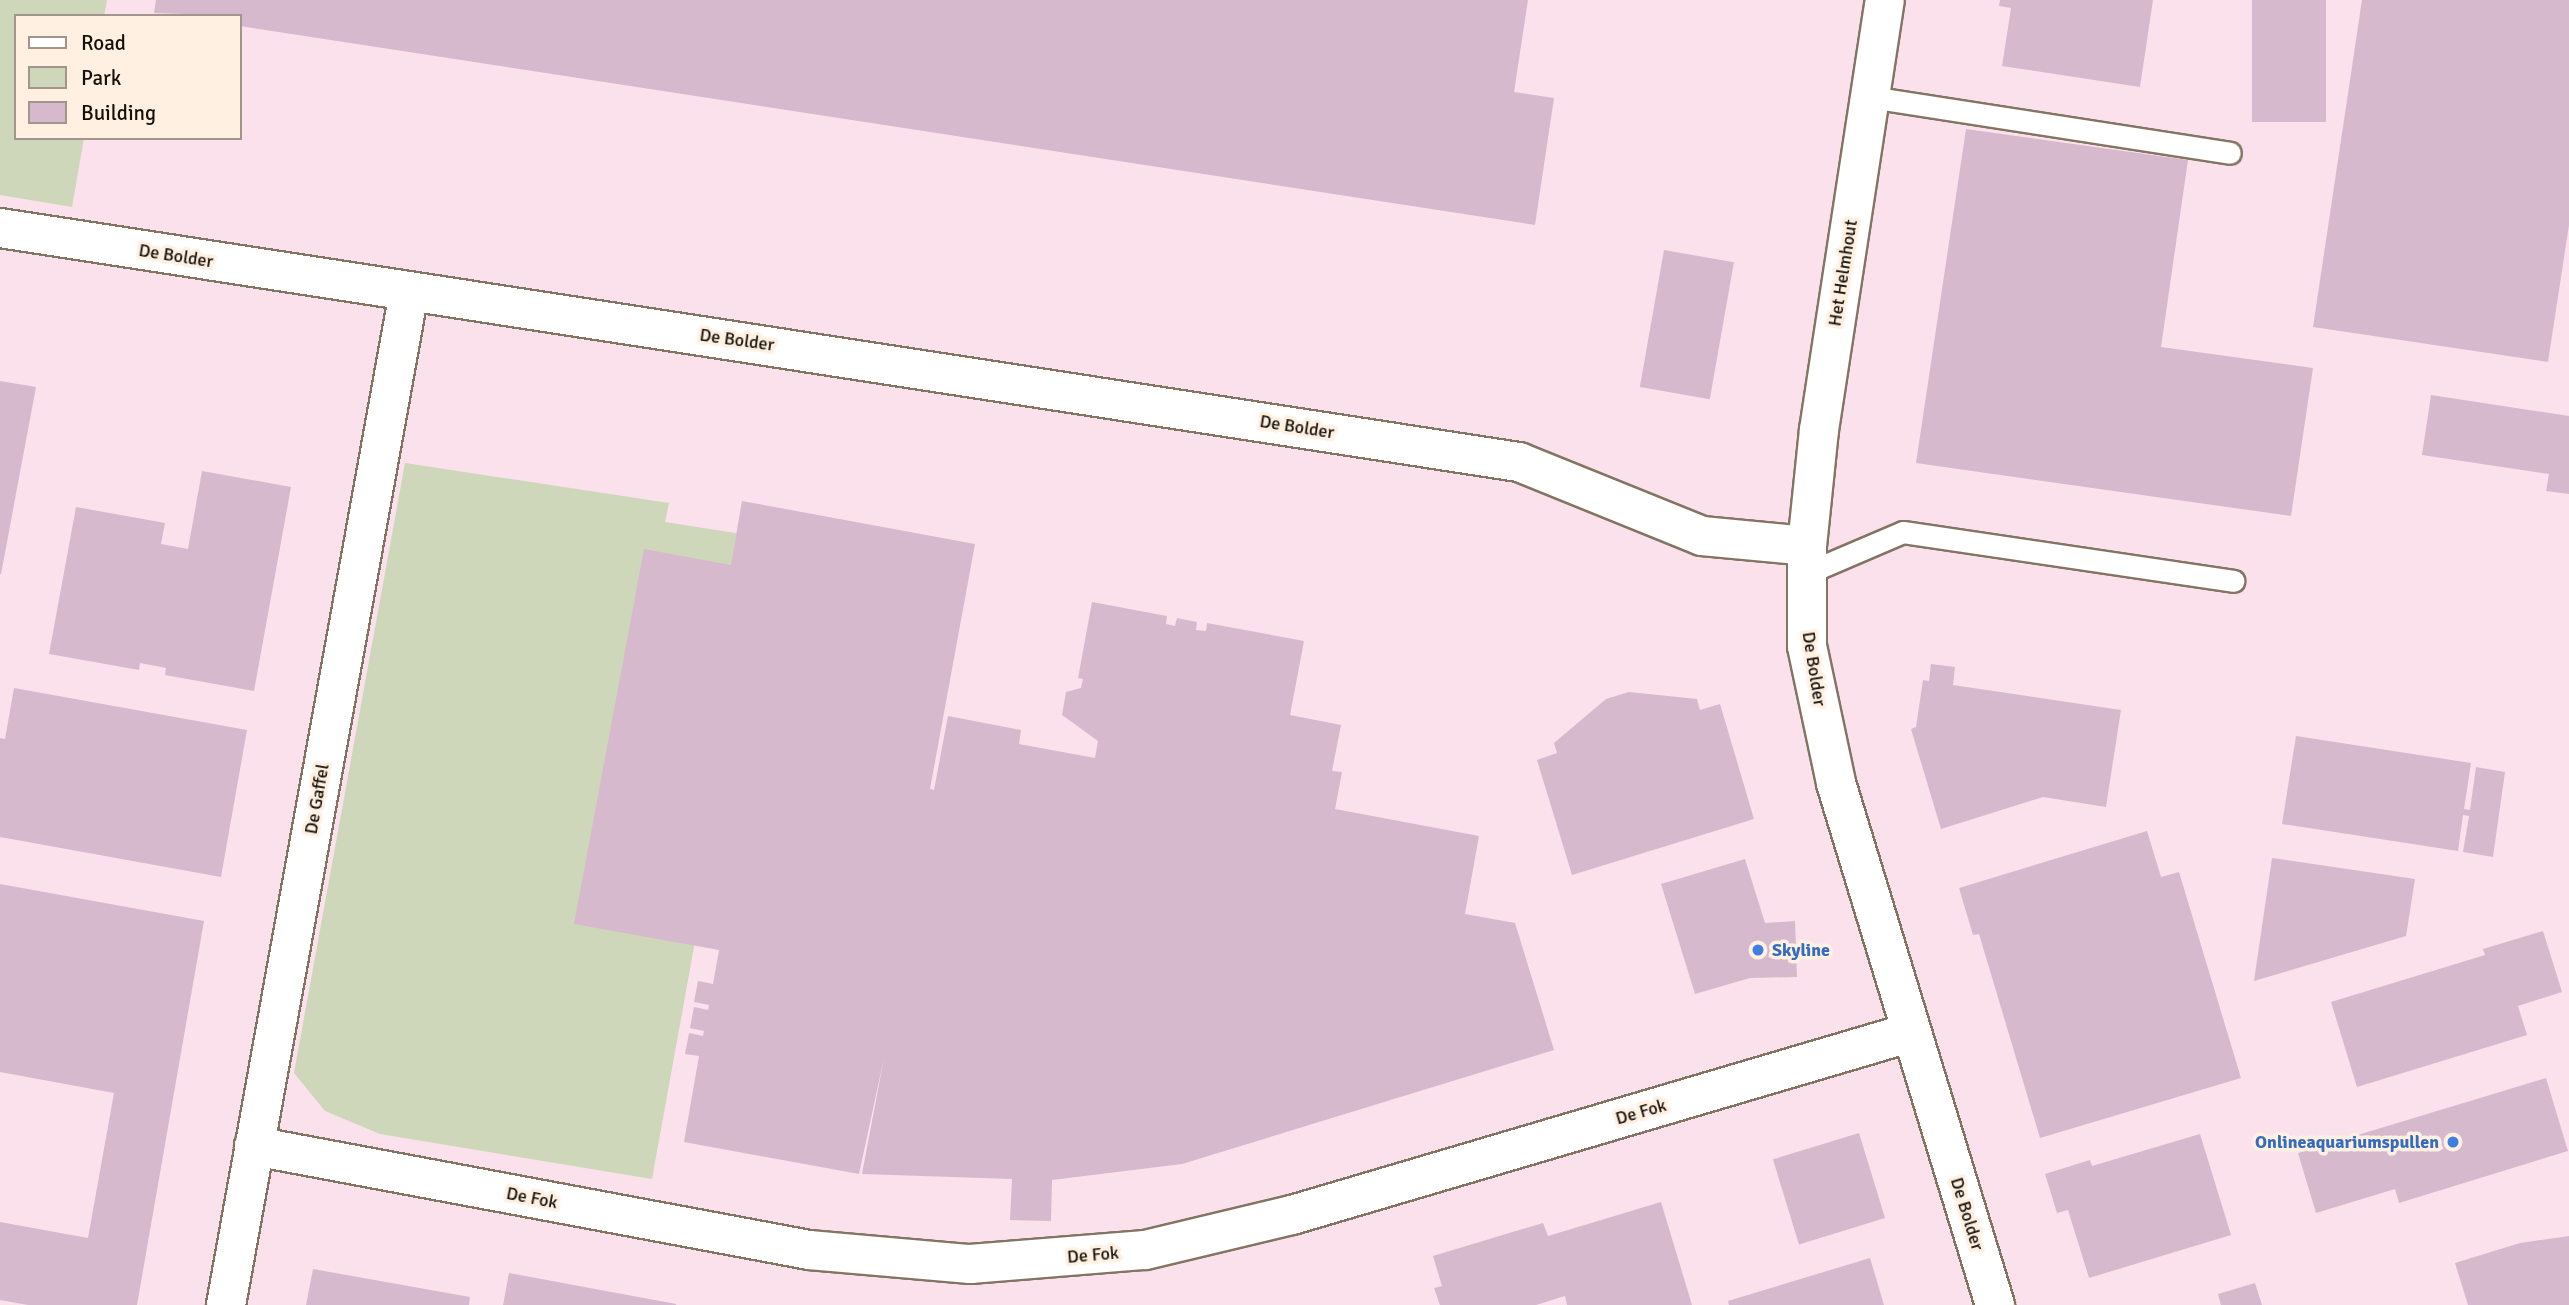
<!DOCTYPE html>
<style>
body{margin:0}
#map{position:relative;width:2569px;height:1305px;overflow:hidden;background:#fff0e2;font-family:Signika,sans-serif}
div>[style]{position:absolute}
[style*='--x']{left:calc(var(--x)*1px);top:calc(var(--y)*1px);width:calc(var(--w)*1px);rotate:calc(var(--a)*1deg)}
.industrial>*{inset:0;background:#fae1ec}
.green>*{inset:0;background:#ced7b9}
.building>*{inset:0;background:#d7b9ce;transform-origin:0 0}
.roads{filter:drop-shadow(2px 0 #847464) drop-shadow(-2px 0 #847464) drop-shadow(0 2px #847464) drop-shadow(0 -2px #847464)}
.service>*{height:21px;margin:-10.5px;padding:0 10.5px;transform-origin:10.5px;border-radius:10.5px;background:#fff}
.minor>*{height:38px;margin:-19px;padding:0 19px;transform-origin:19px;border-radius:19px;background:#fff}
.dots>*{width:19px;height:19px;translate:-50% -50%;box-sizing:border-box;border:4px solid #fff0e2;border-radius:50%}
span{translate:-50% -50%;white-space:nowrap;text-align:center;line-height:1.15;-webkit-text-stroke:7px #fff0e2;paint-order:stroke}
.street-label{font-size:18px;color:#16100a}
.shop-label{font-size:18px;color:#366cbe;font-weight:700}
.left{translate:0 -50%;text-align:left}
.right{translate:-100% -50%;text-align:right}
.legend{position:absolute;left:14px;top:14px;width:228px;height:126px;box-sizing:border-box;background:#fff0e2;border:2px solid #a2968c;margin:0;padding:9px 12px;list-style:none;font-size:21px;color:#16100a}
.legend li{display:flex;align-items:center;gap:14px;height:35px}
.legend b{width:35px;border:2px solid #a2968c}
</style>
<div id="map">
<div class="industrial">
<i style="clip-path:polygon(evenodd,0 0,2569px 0,2569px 1305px,0 1305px,0 0,16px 16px,240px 16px,240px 138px,16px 138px,16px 16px)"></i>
</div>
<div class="green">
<i style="clip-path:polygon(0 0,107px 0,104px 16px,16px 16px,16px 138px,84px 138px,72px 207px,0 195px)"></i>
<i style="clip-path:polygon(405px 463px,669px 503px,665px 522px,768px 538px,652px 1179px,380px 1134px,325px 1111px,294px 1073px)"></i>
</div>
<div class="building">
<i style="clip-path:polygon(156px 0,1528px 0,1514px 92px,1554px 98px,1535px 225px,240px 26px,240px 16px,154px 13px)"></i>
<i style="clip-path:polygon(2000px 0,2153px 0,2140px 87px,2002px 66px,2011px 8px,1999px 6px)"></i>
<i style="left:2252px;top:0;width:74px;height:122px"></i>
<i style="clip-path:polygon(2362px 0,2569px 0,2569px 225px,2548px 362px,2313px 327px)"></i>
<i style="clip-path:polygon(1966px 129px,2188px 160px,2161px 347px,2313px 368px,2291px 516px,1916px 463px)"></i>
<i style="left:1664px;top:250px;width:71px;height:139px;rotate:10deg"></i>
<i style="clip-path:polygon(0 381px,36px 387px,1px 574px,0 574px)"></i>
<i style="clip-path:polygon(2431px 395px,2569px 416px,2569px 494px,2546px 491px,2549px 474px,2422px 455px)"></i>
<i style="clip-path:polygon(202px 471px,291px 487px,254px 691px,165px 675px,166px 668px,140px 663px,139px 670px,49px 654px,76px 507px,165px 523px,161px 544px,188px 549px)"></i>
<i style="clip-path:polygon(742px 501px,975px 544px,930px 789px,934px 790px,948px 716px,1021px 730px,1019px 744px,1095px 758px,1098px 741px,1062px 715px,1066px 692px,1081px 688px,1083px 679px,1078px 678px,1092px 602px,1167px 616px,1166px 624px,1175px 626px,1177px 618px,1197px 622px,1196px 630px,1206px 631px,1207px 623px,1304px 641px,1290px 715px,1341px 725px,1332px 771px,1342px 772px,1335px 809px,1479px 836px,1465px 914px,1515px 923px,1554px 1050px,1182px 1164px,1052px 1180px,1051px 1221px,1010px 1220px,1012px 1179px,862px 1174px,884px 1058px,859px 1174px,684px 1142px,699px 1056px,685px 1054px,689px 1033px,703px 1036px,704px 1031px,690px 1028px,694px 1007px,708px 1010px,709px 1005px,694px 1002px,698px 981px,713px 984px,719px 950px,574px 924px,644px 549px,731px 565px)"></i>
<i style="clip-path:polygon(1931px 664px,1955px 667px,1953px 685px,2121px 710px,2106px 807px,2043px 797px,1941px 829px,1911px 729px,1916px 727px,1923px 680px,1929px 681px)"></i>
<i style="clip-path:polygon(14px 688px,247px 730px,221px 877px,0 837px,0 738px,5px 739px)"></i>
<i style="clip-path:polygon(1629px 692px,1697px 699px,1700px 710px,1720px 704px,1754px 819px,1572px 875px,1537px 760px,1557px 753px,1554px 743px,1606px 699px)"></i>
<i style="clip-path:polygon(2296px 736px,2471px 763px,2464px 809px,2470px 810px,2476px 767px,2505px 772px,2493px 857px,2463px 852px,2469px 816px,2463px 815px,2458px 851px,2282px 824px)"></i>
<i style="clip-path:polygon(2147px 831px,2161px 877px,2179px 872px,2241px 1078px,2040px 1138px,1979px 934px,1973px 935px,1959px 888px)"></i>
<i style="clip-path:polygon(2272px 858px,2415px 879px,2406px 936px,2254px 981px)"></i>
<i style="clip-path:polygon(1745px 859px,1765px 923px,1795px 921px,1797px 977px,1750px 978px,1695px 994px,1661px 884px)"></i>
<i style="clip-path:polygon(0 884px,204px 921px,137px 1305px,28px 1305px,0 1300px,0 1222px,88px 1238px,114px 1093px,0 1072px)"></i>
<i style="clip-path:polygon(2543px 931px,2562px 992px,2518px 1006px,2527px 1035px,2357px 1087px,2331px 1002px,2485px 955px,2483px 949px)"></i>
<i style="clip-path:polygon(2546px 1078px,2568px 1151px,2399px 1203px,2395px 1189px,2316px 1213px,2298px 1153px)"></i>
<i style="left:1859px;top:1133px;width:89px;height:90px;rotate:73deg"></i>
<i style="clip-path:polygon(2200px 1134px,2231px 1235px,2089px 1278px,2068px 1210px,2057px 1213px,2045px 1174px,2090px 1160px,2092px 1166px)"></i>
<i style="clip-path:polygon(1661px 1202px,1692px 1305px,1567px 1305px,1565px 1296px,1536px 1305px,1440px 1305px,1434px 1288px,1442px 1286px,1433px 1256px,1543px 1223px,1548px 1236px)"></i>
<i style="clip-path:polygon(2569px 1236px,2569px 1305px,2468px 1305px,2455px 1263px,2520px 1243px)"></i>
<i style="clip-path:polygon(1870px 1258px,1884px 1305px,1729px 1305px,1728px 1301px)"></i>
<i style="clip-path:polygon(313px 1269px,470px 1297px,469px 1305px,306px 1305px)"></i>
<i style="clip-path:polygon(509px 1273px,676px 1304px,676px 1305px,503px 1305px)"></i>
<i style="clip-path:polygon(2255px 1283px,2262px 1305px,2221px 1305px,2218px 1294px)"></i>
</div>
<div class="roads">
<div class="service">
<i style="--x:1870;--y:97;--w:364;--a:8.8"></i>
<i style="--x:1807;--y:573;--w:104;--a:-23.1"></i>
<i style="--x:1903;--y:532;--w:334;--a:8.4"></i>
</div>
<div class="minor">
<i style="--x:0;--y:228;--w:1537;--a:8.76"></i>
<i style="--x:1519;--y:462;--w:197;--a:22"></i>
<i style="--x:1702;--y:536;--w:105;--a:5.4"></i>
<i style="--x:1807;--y:546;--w:100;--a:90"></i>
<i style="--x:1807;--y:646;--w:140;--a:78"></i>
<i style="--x:1836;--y:783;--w:546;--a:73.06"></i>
<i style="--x:1807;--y:546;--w:117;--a:-84.1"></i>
<i style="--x:1819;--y:430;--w:435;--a:-81.3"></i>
<i style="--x:254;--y:1146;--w:565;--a:10.61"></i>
<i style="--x:809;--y:1250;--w:162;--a:5"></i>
<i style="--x:970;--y:1264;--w:176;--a:-4.6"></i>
<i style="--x:1145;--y:1250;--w:151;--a:-13.4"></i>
<i style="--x:1292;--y:1215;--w:646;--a:-16.44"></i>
<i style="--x:226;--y:1305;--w:1029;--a:-79.76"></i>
</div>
</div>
<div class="dots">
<i style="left:1758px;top:950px;background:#3f7fe0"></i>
<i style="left:2453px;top:1142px;background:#3f7fe0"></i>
</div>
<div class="street-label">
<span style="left:176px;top:256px;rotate:9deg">De Bolder</span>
<span style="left:1843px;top:273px;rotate:-81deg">Het Helmhout</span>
<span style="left:737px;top:340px;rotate:8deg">De Bolder</span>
<span style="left:1297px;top:427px;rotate:9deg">De Bolder</span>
<span style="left:1814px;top:669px;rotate:81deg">De Bolder</span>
<span style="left:317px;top:799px;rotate:-80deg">De Gaffel</span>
<span style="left:1641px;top:1112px;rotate:-16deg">De Fok</span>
<span style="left:532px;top:1198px;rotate:11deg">De Fok</span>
<span style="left:1967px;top:1214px;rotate:73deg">De Bolder</span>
<span style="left:1093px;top:1255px;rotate:-5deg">De Fok</span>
</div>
<div class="shop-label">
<span class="left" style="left:1772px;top:950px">Skyline</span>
<span class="right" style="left:2439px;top:1142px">Onlineaquariumspullen</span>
</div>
<ul class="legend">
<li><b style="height:9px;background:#fff"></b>Road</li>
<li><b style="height:19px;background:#ced7b9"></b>Park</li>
<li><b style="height:19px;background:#d7b9ce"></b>Building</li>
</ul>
</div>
